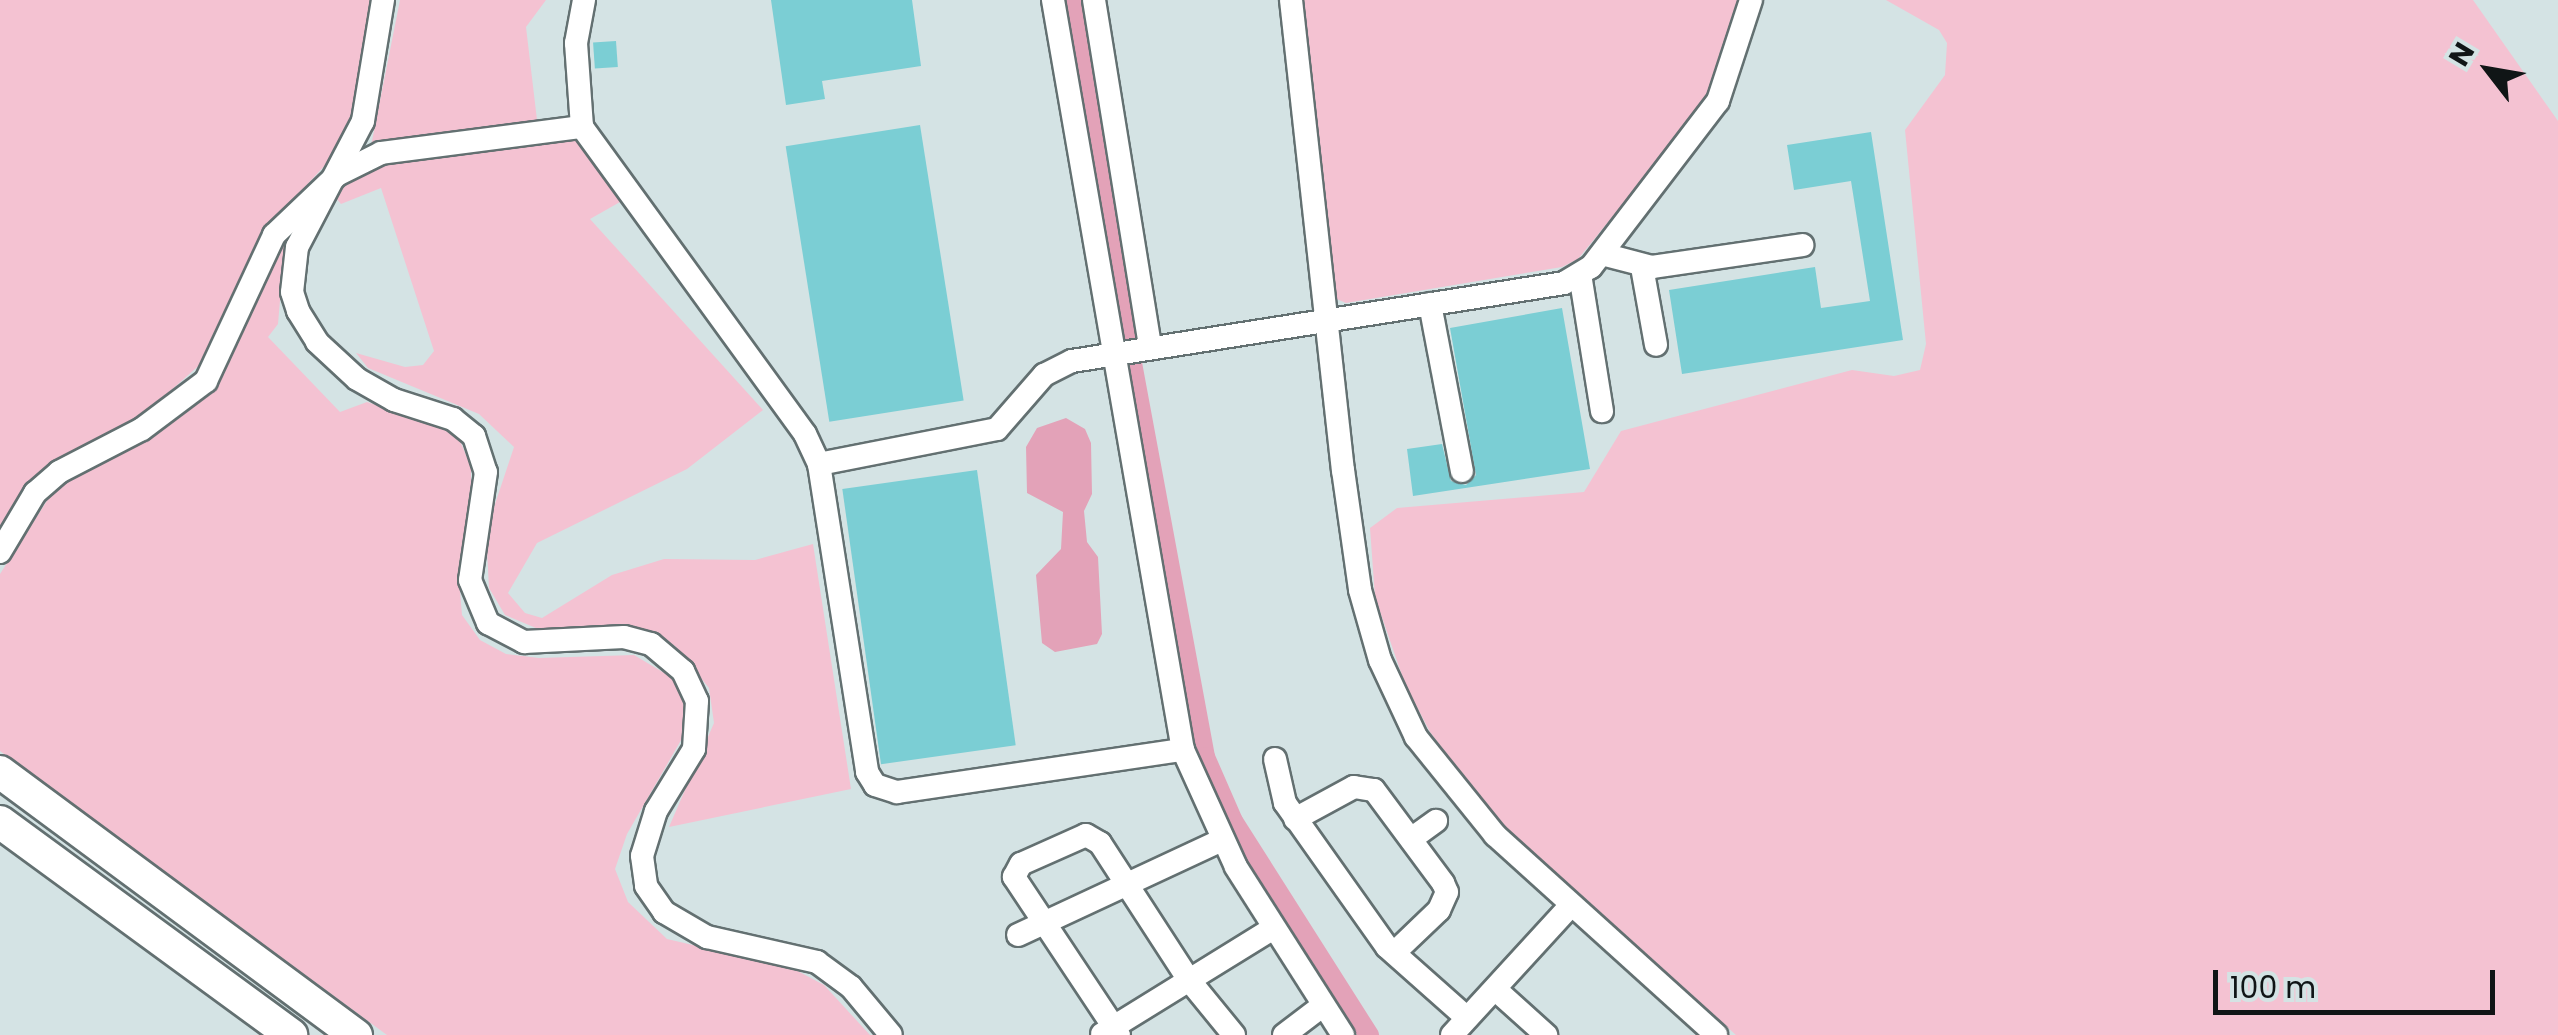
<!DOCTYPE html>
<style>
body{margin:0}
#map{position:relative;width:2558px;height:1035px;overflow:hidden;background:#d4e3e4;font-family:Poppins,sans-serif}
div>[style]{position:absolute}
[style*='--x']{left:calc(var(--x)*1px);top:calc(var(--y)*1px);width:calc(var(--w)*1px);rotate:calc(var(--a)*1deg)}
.green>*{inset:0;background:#f4c2d2}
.water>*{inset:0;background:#e3a2b8}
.canal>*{height:20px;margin:-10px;padding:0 10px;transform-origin:10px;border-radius:10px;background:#e3a2b8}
.building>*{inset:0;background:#7bced4;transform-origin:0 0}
.roads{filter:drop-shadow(2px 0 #637071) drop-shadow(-2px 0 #637071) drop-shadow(0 2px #637071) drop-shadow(0 -2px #637071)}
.minor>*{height:22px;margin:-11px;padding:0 11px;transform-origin:11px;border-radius:11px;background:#fff}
.highway>*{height:32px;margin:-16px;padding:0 16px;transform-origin:16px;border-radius:16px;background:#fff}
span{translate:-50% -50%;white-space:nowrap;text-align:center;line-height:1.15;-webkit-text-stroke:8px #d4e3e4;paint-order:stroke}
.north{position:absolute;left:2438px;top:20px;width:100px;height:100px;-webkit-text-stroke:8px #d4e3e4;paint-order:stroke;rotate:301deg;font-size:28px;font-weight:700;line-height:40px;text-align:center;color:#101516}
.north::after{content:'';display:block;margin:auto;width:35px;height:45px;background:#101516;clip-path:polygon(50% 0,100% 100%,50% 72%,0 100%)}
.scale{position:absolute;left:2213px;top:970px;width:282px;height:45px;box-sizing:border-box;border:5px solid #101516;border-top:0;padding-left:12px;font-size:30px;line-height:35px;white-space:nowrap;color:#101516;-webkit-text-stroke:8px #d4e3e4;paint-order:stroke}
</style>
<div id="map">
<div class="green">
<i style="clip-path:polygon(0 0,372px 0,373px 7px,371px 60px,350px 122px,329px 161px,263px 232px,213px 353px,141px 417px,41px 473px,0 528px)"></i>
<i style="clip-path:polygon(400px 0,546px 0,526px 27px,537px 120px,371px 146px)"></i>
<i style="clip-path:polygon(1300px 0,1740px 0,1706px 102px,1578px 259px,1562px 267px,1346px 303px,1332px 297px)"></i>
<i style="clip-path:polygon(1886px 0,2473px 0,2558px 121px,2558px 1035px,1736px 1035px,1495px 818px,1430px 732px,1405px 684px,1375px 597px,1370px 528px,1397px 508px,1584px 492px,1621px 431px,1852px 370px,1894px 376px,1920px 370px,1926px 344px,1905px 130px,1945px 75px,1947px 43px,1939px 30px)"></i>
<i style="clip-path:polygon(568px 137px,579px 139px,620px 202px,590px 219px,763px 410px,687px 469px,537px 543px,508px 593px,525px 613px,542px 618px,612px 575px,664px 559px,755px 560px,813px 544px,851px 789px,669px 827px,714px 723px,709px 688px,675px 646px,649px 630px,615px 625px,543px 631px,505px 615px,489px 588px,486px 531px,514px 447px,479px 414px,368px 368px,356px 353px,405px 367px,423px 365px,434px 351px,381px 188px,341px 204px,334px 196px,339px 186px,365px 168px,391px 162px)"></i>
<i style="clip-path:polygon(297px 228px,284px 253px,278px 324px,268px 337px,340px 412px,367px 402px,440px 426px,460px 441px,471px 467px,471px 507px,459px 580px,462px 615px,480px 640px,506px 654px,539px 658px,634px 655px,676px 680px,685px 709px,684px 735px,627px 834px,615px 869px,628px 902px,667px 939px,792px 968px,824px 985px,870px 1035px,387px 1035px,0 751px,0 574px,61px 479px,193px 403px,224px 374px,269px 255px)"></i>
</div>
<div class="water">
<i style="clip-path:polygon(1066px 418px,1085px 429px,1091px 443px,1092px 494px,1084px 511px,1087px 542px,1098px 557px,1102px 634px,1097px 644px,1055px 652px,1042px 643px,1036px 575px,1061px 549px,1063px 512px,1027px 493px,1026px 447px,1037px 428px)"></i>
</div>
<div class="canal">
<i style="--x:1073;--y:0;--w:340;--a:80.9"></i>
<i style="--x:1127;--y:336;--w:428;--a:79.5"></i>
<i style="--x:1205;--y:757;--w:70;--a:66.4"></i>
<i style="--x:1233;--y:821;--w:254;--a:57.6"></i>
</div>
<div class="building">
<i style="clip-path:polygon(771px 0,912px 0,921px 66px,822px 81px,825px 99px,786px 105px)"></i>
<i style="left:616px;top:41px;width:26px;height:23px;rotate:86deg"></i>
<i style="left:920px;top:125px;width:279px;height:136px;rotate:81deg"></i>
<i style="clip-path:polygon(1871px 132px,1903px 340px,1682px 374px,1669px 290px,1815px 267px,1821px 308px,1870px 301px,1851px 181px,1794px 190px,1787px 145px)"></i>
<i style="clip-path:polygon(1562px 308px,1590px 469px,1413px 496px,1407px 449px,1442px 444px,1451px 481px,1466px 485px,1476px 475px,1450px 328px)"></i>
<i style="left:977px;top:470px;width:278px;height:136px;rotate:82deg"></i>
</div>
<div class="roads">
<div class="minor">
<i style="--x:383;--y:0;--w:123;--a:99.4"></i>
<i style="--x:363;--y:121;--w:142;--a:117.6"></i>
<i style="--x:297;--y:247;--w:45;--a:96.3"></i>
<i style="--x:292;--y:292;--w:20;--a:72"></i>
<i style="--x:298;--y:311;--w:36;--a:58"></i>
<i style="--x:317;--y:342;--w:54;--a:42.8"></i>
<i style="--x:357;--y:379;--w:43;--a:29.6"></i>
<i style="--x:394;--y:400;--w:62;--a:17.9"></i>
<i style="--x:453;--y:419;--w:27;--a:39"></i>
<i style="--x:474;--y:436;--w:38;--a:72"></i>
<i style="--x:486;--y:472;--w:109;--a:98.4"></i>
<i style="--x:470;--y:580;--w:47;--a:67.3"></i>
<i style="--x:488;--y:623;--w:41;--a:27.8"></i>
<i style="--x:524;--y:642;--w:100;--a:-2.9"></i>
<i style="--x:624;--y:637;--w:28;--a:15"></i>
<i style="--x:651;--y:644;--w:42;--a:40.2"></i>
<i style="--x:683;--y:671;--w:33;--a:65"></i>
<i style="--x:697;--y:701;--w:48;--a:93.6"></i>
<i style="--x:694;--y:749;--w:73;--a:121.5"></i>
<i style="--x:656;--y:811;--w:47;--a:107.3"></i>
<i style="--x:642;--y:856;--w:30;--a:82"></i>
<i style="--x:646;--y:886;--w:32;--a:55"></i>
<i style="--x:664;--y:912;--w:50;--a:30.2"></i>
<i style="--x:707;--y:937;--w:113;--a:12.8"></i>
<i style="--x:817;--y:962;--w:42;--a:36.3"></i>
<i style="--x:851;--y:987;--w:62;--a:50.2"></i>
<i style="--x:584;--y:0;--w:44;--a:100.5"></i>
<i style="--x:576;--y:43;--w:84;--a:85.9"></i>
<i style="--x:582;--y:127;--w:379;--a:54"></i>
<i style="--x:805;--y:434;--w:33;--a:65"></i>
<i style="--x:819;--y:464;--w:312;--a:81.1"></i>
<i style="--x:867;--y:772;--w:15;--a:58"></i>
<i style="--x:875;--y:785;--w:23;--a:18"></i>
<i style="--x:897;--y:792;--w:289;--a:-8.4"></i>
<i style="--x:1053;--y:0;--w:761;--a:80.17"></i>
<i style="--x:1183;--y:750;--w:128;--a:65.6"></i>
<i style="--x:1236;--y:867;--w:199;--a:57.5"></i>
<i style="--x:1094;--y:0;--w:351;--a:80.8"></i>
<i style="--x:1291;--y:0;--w:473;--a:83.7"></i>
<i style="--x:1343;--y:470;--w:121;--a:81.9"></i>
<i style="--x:1360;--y:590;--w:73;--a:74.1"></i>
<i style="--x:1380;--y:660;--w:85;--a:64.9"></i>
<i style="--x:1416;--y:737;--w:126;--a:51.1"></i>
<i style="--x:1495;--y:835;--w:298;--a:42.1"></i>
<i style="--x:1602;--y:254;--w:52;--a:14.6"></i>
<i style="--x:1652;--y:267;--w:152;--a:-8.3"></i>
<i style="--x:1642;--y:267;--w:79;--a:79.8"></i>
<i style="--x:1580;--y:274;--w:139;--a:80.9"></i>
<i style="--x:1430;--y:304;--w:170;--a:79.2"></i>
<i style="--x:819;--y:464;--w:181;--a:-11.1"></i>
<i style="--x:997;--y:429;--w:72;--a:-49"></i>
<i style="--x:1044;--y:375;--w:31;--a:-27"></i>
<i style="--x:1072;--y:361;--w:498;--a:-9"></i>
<i style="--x:1564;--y:283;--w:31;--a:-31"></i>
<i style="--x:1591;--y:267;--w:209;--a:-52.6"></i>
<i style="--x:1718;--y:101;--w:106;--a:-71.9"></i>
<i style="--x:0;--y:552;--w:69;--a:-59.3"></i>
<i style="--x:35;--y:493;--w:32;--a:-41"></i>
<i style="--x:59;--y:472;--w:93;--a:-27.4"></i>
<i style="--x:142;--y:429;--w:80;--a:-36.9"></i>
<i style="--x:206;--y:381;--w:161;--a:-65"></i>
<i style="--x:274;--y:235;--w:87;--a:-43.6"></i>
<i style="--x:337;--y:175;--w:49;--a:-26.6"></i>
<i style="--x:381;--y:153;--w:203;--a:-7.4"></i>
<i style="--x:1275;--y:759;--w:45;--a:77.2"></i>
<i style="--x:1285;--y:803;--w:176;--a:54.7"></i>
<i style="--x:1387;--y:947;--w:107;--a:41.6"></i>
<i style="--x:1295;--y:819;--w:67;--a:-28.5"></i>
<i style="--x:1354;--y:787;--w:20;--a:9"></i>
<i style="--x:1374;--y:790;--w:116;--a:53.4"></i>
<i style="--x:1443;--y:883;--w:10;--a:66"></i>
<i style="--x:1447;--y:892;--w:20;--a:114"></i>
<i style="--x:1439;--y:910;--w:62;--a:136.3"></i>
<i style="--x:1411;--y:839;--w:31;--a:-36"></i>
<i style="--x:1018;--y:935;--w:225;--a:-25"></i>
<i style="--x:1495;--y:989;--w:69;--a:42"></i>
<i style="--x:1102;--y:1034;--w:200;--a:-31.7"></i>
<i style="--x:1119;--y:1035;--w:190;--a:-123.6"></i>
<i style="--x:1014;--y:877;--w:15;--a:-62"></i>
<i style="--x:1021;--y:864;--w:71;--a:-24"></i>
<i style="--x:1086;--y:835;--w:16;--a:30"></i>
<i style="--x:1100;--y:843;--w:163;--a:57"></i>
<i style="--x:1189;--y:980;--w:71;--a:50.7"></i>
<i style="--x:1284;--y:1035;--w:48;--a:-37.3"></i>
<i style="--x:1452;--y:1035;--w:176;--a:-47.5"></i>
</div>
<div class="highway">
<i style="--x:0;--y:772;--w:443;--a:36.5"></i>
<i style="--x:0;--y:822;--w:361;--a:36.2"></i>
</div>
</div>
<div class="north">N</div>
<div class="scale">100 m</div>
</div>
